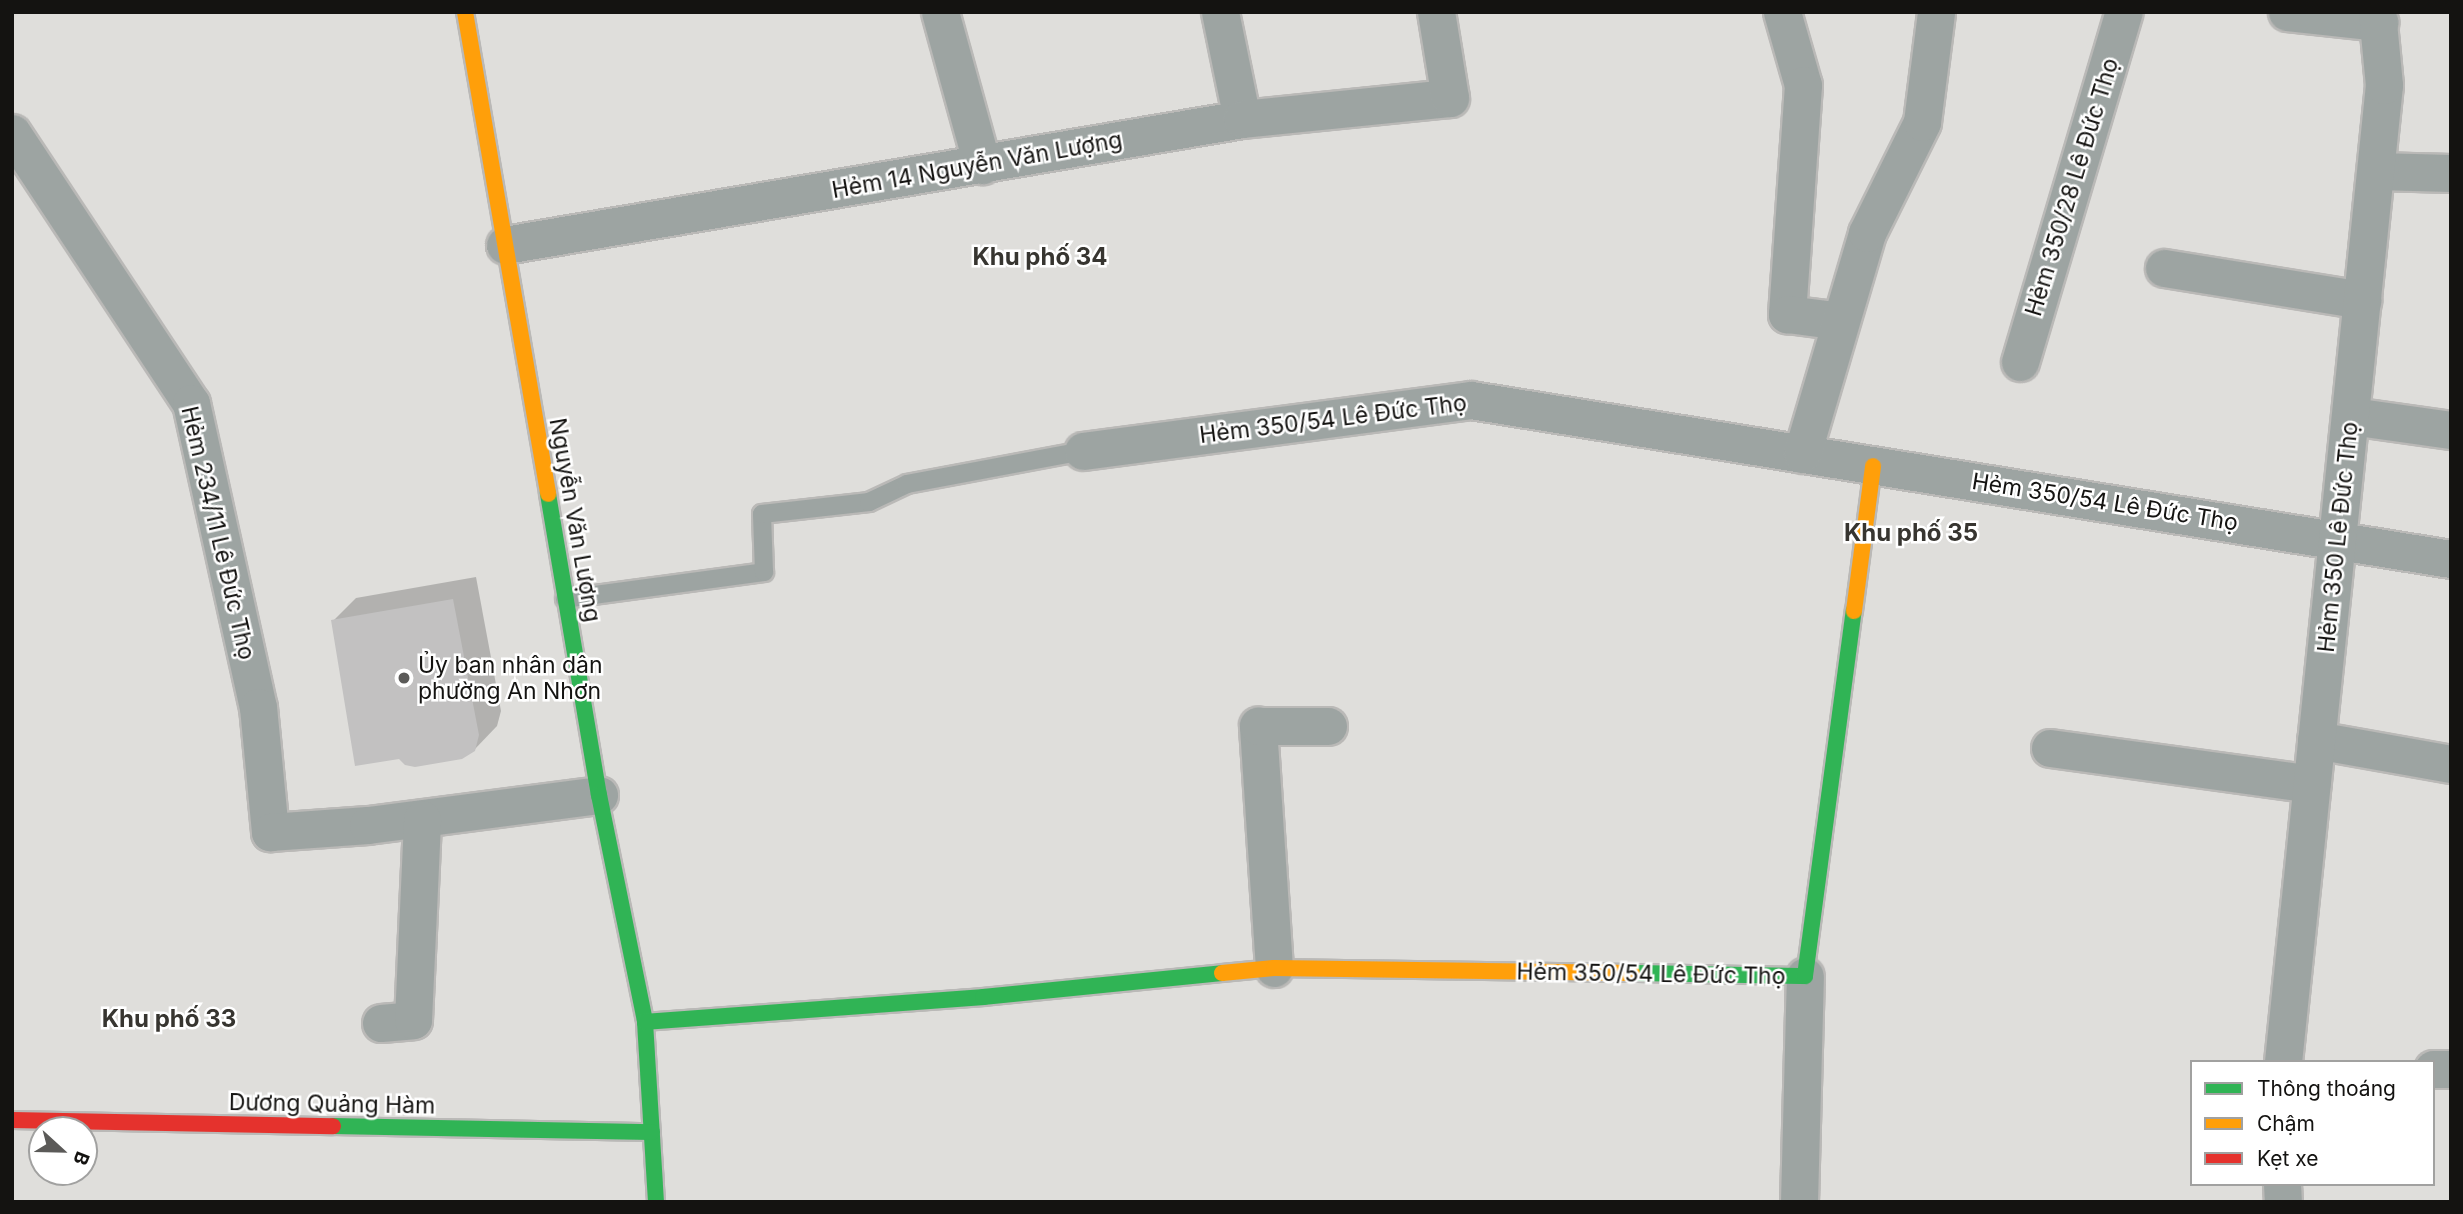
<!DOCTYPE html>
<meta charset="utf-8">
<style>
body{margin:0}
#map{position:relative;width:2463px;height:1214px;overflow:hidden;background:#dfdedb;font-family:Inter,sans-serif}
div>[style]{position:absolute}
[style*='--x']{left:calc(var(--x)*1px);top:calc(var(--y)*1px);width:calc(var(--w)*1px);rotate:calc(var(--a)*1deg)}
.shadow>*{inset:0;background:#0003}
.building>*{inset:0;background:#c2c1c1}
.roads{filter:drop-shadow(2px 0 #bab9b7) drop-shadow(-2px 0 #bab9b7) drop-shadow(0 2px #bab9b7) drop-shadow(0 -2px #bab9b7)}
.lane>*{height:18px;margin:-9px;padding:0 9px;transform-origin:9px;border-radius:9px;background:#9da4a2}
.street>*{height:37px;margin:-18.5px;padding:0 18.5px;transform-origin:18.5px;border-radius:18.5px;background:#9da4a2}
.fast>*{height:16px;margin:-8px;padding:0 8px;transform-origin:8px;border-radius:8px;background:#30b455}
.slow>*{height:16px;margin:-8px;padding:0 8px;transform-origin:8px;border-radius:8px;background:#ff9f0a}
.jam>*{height:16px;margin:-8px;padding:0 8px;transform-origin:8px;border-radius:8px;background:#e5322d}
.dots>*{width:19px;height:19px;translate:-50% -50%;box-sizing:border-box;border:4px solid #fff;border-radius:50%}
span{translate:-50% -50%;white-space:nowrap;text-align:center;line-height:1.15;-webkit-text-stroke:5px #fff;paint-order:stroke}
.street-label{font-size:23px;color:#141311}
.poi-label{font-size:23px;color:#141311}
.left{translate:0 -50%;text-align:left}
.neighbourhood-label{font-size:24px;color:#373530;font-weight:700}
.frame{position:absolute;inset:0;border:14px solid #141311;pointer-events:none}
.legend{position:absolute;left:2190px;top:1060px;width:245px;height:126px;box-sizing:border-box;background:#fff;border:2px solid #a1a1a0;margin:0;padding:9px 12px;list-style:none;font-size:21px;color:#141311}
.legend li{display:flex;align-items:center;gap:14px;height:35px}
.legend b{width:35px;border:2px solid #a1a1a0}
.north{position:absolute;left:28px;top:1116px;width:70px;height:70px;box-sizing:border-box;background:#fff;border:2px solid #a1a1a0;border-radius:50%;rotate:112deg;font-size:19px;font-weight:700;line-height:28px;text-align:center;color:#141311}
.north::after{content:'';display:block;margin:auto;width:24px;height:32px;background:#5b5a58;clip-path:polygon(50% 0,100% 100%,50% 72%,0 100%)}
</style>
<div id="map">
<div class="shadow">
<i style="clip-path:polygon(476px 577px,501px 711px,497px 726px,474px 750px,333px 621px,356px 598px)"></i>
</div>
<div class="building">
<i style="clip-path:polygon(453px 599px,479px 735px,475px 751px,462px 759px,415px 767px,405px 765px,399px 759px,355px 766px,331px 620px)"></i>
</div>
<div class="roads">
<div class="lane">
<i style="--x:565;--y:599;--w:201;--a:-7.7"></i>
<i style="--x:764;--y:572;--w:58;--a:-92"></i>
<i style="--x:762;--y:514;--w:108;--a:-6.4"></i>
<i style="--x:869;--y:502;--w:42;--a:-25.3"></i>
<i style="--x:907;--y:484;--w:179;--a:-10.6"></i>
</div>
<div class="street">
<i style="--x:940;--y:12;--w:159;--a:74.6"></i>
<i style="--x:1220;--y:12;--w:109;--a:78.4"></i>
<i style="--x:1782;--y:12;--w:76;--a:74"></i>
<i style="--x:1803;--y:85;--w:230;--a:94"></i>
<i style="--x:1787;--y:314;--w:54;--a:7.4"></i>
<i style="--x:2287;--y:12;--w:93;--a:6.2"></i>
<i style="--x:12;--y:133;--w:324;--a:56.5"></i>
<i style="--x:191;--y:403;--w:311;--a:77.6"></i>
<i style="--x:258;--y:707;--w:126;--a:84.5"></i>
<i style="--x:270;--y:832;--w:98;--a:-4.1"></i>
<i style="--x:368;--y:825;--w:233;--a:-7.4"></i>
<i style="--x:2376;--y:171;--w:75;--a:1.5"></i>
<i style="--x:505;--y:245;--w:748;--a:-9.7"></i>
<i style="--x:1242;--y:119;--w:209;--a:-5.8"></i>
<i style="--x:1450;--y:98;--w:87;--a:-99.2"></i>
<i style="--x:2164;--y:268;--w:201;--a:9.2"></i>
<i style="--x:2020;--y:362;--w:365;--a:-73.5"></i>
<i style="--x:2351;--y:416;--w:101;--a:8"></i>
<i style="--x:1083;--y:451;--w:391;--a:-7.5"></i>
<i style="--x:1471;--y:400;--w:993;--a:9.22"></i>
<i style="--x:1802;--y:454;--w:230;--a:-73.6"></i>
<i style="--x:1867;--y:233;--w:124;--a:-63.6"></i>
<i style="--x:1922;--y:122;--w:111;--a:-82.7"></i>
<i style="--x:2316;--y:740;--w:137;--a:10.1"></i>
<i style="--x:2050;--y:748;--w:264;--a:7.8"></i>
<i style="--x:1274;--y:968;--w:243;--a:-93.8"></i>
<i style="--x:1258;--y:726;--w:70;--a:0"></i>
<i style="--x:381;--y:1023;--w:32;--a:-5"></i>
<i style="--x:413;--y:1020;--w:201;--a:-87.4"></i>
<i style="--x:2283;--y:1062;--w:982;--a:-84.1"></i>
<i style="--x:2384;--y:85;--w:73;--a:-95.5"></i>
<i style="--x:2433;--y:1069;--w:18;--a:0"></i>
<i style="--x:2282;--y:1184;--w:18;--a:87"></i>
<i style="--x:1799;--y:1202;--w:226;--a:-88.5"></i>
</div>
<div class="fast">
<i style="--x:548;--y:494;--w:305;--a:80.4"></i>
<i style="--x:599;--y:795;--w:232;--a:78.5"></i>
<i style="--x:645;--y:1022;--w:180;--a:86.5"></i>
<i style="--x:1632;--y:973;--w:173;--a:1"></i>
<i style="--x:1805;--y:976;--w:368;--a:-82.4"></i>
<i style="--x:645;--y:1022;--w:339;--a:-4.2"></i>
<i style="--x:983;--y:997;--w:240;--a:-5.7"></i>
<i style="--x:333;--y:1126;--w:319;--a:1.1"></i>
</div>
<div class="slow">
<i style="--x:465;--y:12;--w:489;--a:80.2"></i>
<i style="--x:1854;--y:611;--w:146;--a:-82.5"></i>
<i style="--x:1222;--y:973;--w:52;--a:-5.5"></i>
<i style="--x:1274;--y:968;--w:358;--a:0.8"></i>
</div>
<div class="jam">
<i style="--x:12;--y:1120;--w:321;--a:1.1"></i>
</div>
</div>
<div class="dots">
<i style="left:404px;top:678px;background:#5b5a58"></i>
</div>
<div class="street-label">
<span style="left:977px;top:165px;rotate:-10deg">Hẻm 14 Nguyễn Văn Lượng</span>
<span style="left:2072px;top:187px;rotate:-73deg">Hẻm 350/28 Lê Đức Thọ</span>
<span style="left:1333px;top:419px;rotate:-7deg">Hẻm 350/54 Lê Đức Thọ</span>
<span style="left:2105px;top:502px;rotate:9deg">Hẻm 350/54 Lê Đức Thọ</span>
<span style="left:575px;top:520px;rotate:80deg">Nguyễn Văn Lượng</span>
<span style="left:218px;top:533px;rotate:77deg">Hẻm 234/11 Lê Đức Thọ</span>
<span style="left:2338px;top:537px;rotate:-84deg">Hẻm 350 Lê Đức Thọ</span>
<span style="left:1651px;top:974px;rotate:1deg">Hẻm 350/54 Lê Đức Thọ</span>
<span style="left:332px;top:1104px;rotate:1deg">Dương Quảng Hàm</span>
</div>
<div class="poi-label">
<span class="left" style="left:418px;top:678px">Ủy ban nhân dân<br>phường An Nhơn</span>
</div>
<div class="neighbourhood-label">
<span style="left:1040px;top:257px">Khu phố 34</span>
<span style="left:1911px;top:533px">Khu phố 35</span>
<span style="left:169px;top:1019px">Khu phố 33</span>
</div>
<div class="frame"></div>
<ul class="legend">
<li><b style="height:9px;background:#30b455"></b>Thông thoáng</li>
<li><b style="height:9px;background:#ff9f0a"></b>Chậm</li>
<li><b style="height:9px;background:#e5322d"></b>Kẹt xe</li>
</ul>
<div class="north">B</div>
</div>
